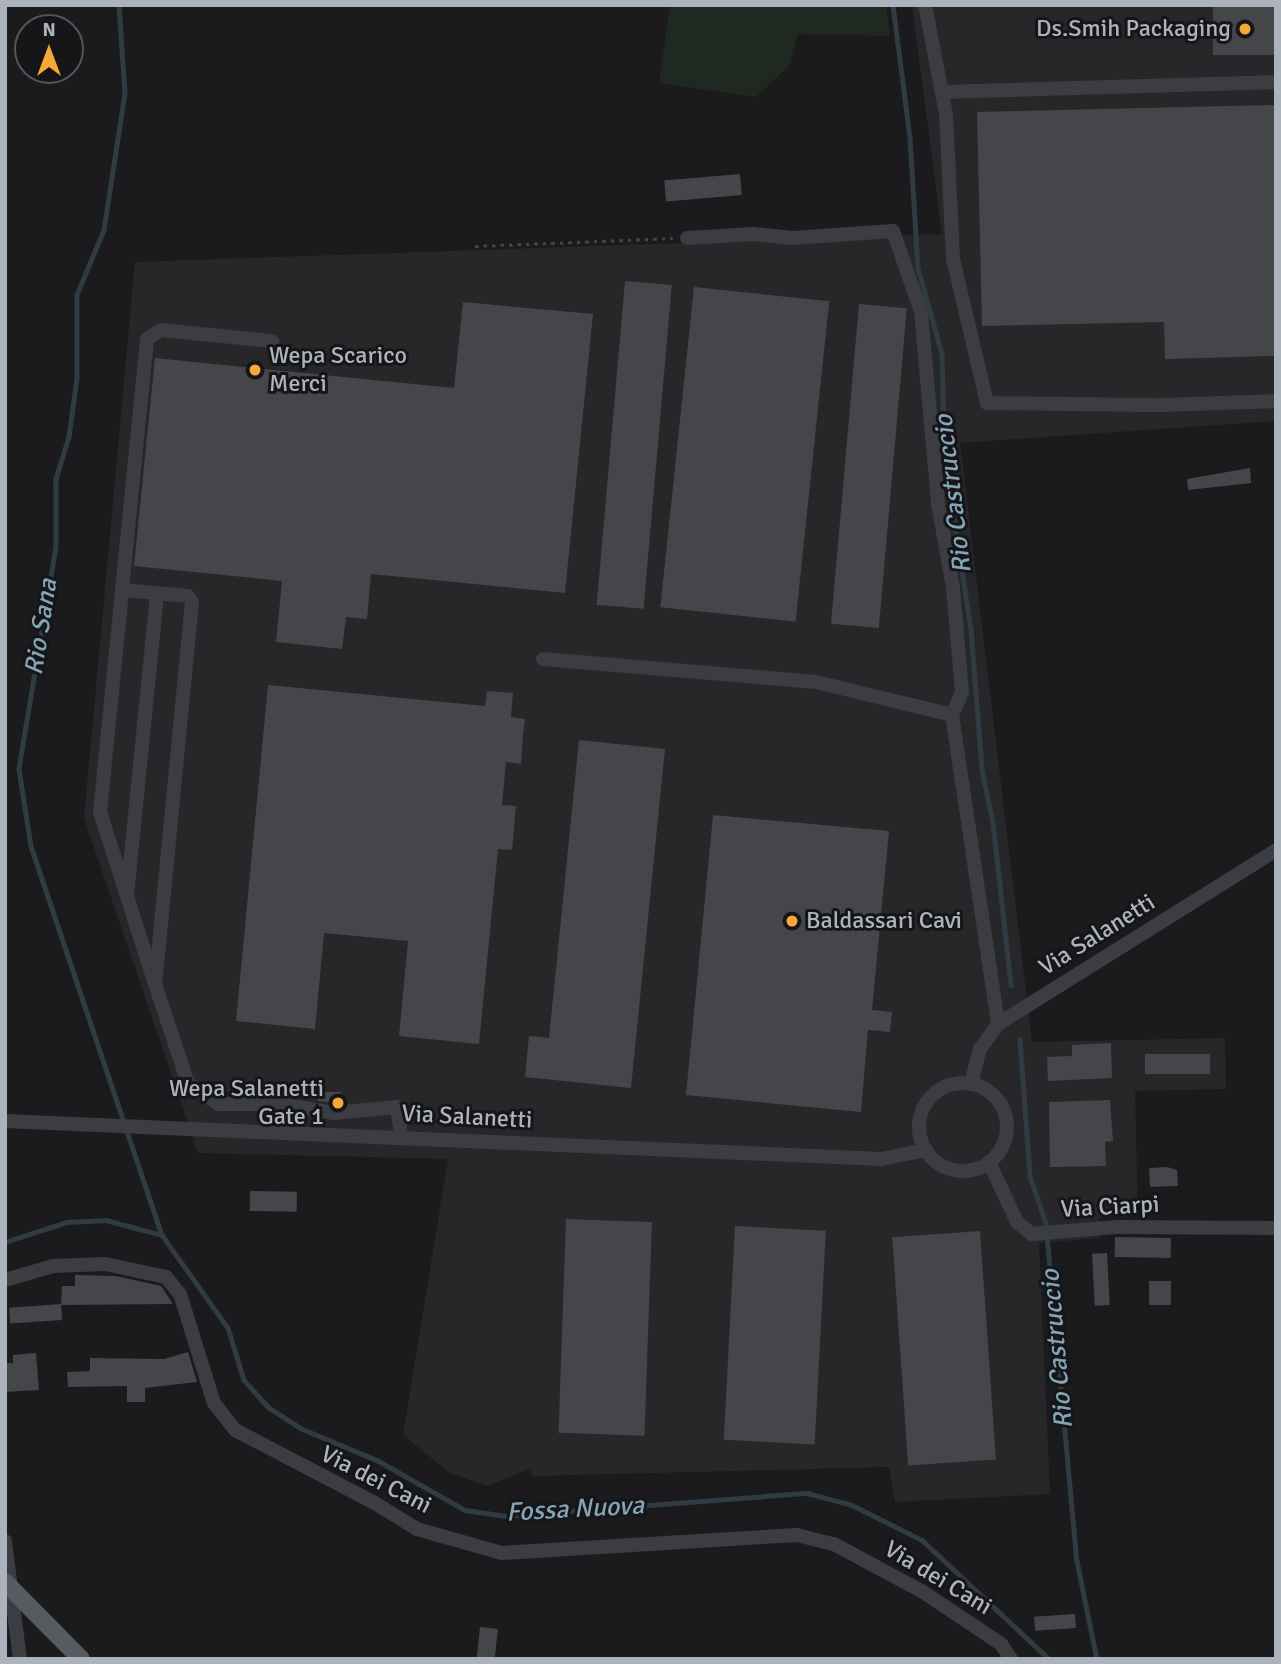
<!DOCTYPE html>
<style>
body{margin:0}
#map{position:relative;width:1281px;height:1664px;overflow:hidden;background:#1b1b1d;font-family:Signika,sans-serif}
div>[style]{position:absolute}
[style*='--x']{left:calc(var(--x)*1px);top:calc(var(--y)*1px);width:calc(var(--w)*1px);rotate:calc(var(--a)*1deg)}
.built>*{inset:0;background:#27272a}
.green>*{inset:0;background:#202921}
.stream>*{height:4.5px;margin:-2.25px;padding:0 2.25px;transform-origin:2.25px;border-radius:2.25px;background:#303b42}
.building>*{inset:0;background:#45464a;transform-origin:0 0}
.path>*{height:2.5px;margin-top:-1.25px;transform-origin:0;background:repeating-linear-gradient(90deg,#414449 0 3.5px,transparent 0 8.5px)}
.minor>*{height:14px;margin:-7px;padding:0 7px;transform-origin:7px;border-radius:7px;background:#3b3d42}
.minor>.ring{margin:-7px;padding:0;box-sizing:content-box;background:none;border:14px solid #3b3d42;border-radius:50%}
.major>*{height:18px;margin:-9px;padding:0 9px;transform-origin:9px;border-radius:9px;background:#575a61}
.dots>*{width:19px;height:19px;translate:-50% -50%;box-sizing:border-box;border:4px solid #161618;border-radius:50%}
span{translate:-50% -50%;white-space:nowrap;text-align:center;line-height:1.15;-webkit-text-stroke:6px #161618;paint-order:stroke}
.poi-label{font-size:24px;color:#adb3bd}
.right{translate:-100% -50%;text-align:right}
.left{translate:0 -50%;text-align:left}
.street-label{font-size:24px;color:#adb3bd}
.water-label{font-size:26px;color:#84a4b8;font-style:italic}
.frame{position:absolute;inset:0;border:7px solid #adb3bd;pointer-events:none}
.north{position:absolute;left:14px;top:14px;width:70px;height:70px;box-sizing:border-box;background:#161618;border:2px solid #52555a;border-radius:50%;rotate:0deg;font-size:19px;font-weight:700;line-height:28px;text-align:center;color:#adb3bd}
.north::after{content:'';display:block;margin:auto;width:24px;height:32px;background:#f6a839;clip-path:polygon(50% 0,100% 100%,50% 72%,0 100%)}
</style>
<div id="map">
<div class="built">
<i style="clip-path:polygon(912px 5px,1276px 5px,1276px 421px,960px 443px,1032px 1042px,1225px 1038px,1226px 1089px,1135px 1091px,1138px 1216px,1099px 1218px,1101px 1238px,1039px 1243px,1050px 1494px,895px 1502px,889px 1467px,532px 1476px,531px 1468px,487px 1486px,450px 1473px,403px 1435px,448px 1159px,198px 1153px,84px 818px,135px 262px,942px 234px)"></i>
</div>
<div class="green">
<i style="clip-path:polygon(670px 5px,886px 5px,890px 36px,798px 34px,790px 65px,756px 97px,659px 83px)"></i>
</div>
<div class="stream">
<i style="--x:119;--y:5;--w:88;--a:86.1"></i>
<i style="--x:125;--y:93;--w:139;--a:98.7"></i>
<i style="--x:104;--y:230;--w:70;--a:112.6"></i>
<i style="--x:77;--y:295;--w:83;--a:90"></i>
<i style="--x:77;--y:378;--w:60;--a:97.7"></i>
<i style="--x:69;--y:437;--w:44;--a:107.2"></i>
<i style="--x:56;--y:479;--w:68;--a:90"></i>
<i style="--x:56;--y:547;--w:225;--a:99.5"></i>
<i style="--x:19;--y:769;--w:78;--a:81.1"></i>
<i style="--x:31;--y:846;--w:410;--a:71.4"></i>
<i style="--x:893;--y:5;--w:134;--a:82.7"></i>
<i style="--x:910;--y:138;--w:130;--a:86.5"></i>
<i style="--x:918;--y:268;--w:89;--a:74.4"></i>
<i style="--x:942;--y:354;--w:107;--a:88.4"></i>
<i style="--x:945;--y:461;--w:170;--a:81.2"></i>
<i style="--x:971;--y:629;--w:141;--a:85.5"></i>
<i style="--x:982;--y:770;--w:53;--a:78.1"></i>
<i style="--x:993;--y:822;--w:164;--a:83.7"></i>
<i style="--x:1020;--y:1039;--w:137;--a:85.8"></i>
<i style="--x:1030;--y:1176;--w:50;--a:71.2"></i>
<i style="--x:1046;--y:1223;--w:339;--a:84.8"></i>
<i style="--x:1077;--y:1561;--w:100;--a:78.5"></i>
<i style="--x:5;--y:1242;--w:65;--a:-17.9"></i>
<i style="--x:67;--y:1222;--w:39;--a:-3"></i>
<i style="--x:106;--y:1220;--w:58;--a:15"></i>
<i style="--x:162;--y:1235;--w:114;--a:54.6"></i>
<i style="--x:228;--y:1328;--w:54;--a:72.9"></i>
<i style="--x:244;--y:1380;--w:36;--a:48"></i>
<i style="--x:268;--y:1407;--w:38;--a:33"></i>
<i style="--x:300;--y:1428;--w:83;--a:22.6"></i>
<i style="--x:377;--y:1460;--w:101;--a:29.6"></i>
<i style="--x:465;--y:1510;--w:41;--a:8.3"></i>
<i style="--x:506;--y:1516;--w:302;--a:-4.4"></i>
<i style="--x:807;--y:1493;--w:47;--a:14.9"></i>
<i style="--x:852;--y:1505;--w:78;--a:26.6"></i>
<i style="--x:922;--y:1540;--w:174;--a:43.1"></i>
</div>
<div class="building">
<i style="left:1213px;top:5px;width:63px;height:50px"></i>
<i style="clip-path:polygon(1276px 105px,1276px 356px,1165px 359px,1164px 322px,982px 326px,977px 112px)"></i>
<i style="left:740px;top:174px;width:21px;height:76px;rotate:85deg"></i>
<i style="left:625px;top:281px;width:47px;height:325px;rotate:5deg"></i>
<i style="left:694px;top:287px;width:136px;height:322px;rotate:6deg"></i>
<i style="clip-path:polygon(463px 302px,593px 314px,565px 593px,371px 574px,367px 619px,346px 617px,342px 649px,276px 642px,282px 581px,134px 566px,155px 358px,454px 388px)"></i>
<i style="left:859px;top:304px;width:48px;height:321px;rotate:5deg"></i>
<i style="clip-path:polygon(1250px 468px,1251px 483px,1188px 490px,1187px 479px)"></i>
<i style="clip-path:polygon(268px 685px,485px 706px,487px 691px,513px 693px,511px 717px,525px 719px,523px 736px,521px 764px,506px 762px,502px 805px,516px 806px,512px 850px,498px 849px,479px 1044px,399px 1036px,408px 941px,324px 933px,315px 1029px,236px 1021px)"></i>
<i style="clip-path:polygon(579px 740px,665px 749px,631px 1088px,525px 1077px,529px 1036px,549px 1038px)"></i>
<i style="clip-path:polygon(713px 815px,889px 831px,872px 1010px,892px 1012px,890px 1032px,868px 1030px,861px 1112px,686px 1095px)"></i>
<i style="clip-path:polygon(1111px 1043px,1112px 1078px,1048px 1081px,1047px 1057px,1072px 1056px,1072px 1045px)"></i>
<i style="left:1210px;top:1054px;width:20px;height:65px;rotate:90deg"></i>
<i style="clip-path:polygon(318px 1092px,341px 1092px,341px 1103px,318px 1101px)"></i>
<i style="clip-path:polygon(1110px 1100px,1113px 1141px,1105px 1142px,1106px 1166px,1050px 1167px,1049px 1102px)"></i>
<i style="clip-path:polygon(1167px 1167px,1177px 1170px,1178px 1186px,1150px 1187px,1149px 1168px)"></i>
<i style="left:250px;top:1191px;width:47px;height:20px;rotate:1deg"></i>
<i style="left:566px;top:1219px;width:86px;height:214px;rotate:2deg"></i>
<i style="left:735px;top:1226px;width:91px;height:214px;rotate:3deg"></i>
<i style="left:980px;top:1231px;width:229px;height:88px;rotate:86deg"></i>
<i style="left:1115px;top:1237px;width:56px;height:20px;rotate:1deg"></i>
<i style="left:1107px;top:1253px;width:52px;height:15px;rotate:87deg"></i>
<i style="clip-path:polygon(75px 1275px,116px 1276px,161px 1286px,173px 1304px,61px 1305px,62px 1286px,75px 1286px)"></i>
<i style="left:1149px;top:1281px;width:22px;height:24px"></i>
<i style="left:61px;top:1304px;width:16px;height:52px;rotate:86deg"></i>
<i style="clip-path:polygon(188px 1352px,197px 1382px,145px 1388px,145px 1402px,127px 1402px,127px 1386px,68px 1387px,67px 1372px,90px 1371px,90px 1358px,164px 1359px)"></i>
<i style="clip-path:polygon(36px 1353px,39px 1390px,5px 1392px,5px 1363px,13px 1363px,13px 1355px)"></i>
<i style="left:1075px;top:1614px;width:14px;height:41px;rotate:86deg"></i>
<i style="left:480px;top:1627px;width:18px;height:32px;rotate:6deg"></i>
</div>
<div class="path">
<i style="--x:475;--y:246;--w:198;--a:-2.3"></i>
</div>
<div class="minor">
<i style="--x:925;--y:5;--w:111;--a:79.1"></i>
<i style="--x:946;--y:114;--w:145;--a:87.2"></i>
<i style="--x:953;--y:259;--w:148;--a:76.7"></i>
<i style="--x:987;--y:403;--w:175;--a:0.7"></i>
<i style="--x:1162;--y:405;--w:114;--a:-2"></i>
<i style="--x:942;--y:92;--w:334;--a:-1.7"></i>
<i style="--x:687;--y:238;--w:66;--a:-3.5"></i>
<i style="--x:753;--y:234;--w:40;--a:5.7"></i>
<i style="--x:793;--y:238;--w:100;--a:-4"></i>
<i style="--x:893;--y:231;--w:86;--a:70.9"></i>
<i style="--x:921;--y:312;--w:193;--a:84.9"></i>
<i style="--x:938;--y:504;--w:84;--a:79.8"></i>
<i style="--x:953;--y:587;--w:105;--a:85.1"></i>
<i style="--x:962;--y:692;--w:25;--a:113"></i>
<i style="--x:122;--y:590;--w:252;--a:-84.3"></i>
<i style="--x:147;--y:339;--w:17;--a:-33"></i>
<i style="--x:161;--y:330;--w:112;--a:5.7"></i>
<i style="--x:543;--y:659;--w:274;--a:4.8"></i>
<i style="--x:816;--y:682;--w:140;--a:13.6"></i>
<i style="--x:952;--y:715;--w:312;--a:81.5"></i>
<i style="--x:127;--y:895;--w:303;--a:-84.3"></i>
<i style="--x:155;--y:984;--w:181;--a:-107.7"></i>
<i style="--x:100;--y:812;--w:223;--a:-84.3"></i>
<i style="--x:122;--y:590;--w:66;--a:5.2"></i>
<i style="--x:188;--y:596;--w:7;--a:56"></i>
<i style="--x:192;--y:602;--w:384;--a:95.5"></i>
<i style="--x:155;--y:984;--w:104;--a:71.6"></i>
<i style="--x:188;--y:1083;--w:37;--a:35"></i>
<i style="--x:218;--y:1104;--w:60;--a:0"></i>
<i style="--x:278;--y:1104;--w:57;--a:9.1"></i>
<i style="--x:334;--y:1113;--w:63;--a:-5.4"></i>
<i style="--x:397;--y:1107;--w:30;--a:82"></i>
<i class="ring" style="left:919px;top:1083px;width:74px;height:74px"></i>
<i style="--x:971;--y:1084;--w:36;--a:-76"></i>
<i style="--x:980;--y:1049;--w:31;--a:-54"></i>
<i style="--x:998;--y:1024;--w:328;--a:-32"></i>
<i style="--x:5;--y:1121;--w:877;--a:2.48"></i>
<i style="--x:881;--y:1159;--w:46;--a:-11.3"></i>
<i style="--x:989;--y:1162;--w:66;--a:65"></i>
<i style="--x:1017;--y:1222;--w:19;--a:39"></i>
<i style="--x:1032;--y:1234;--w:85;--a:-4.7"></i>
<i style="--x:1117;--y:1227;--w:159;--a:0.4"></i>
<i style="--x:5;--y:1280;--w:50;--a:-16.3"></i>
<i style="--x:53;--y:1266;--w:52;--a:-2.2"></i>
<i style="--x:105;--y:1264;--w:62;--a:12"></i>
<i style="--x:166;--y:1277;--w:22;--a:51"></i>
<i style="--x:180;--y:1294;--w:114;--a:72.7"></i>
<i style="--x:214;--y:1403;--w:34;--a:52"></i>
<i style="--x:235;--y:1430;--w:156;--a:27.6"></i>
<i style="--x:373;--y:1502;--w:52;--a:31.5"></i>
<i style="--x:417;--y:1529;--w:88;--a:15.8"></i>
<i style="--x:502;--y:1553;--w:296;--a:-3.5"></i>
<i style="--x:797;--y:1535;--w:38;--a:14"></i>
<i style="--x:834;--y:1544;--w:101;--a:28.3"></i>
<i style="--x:923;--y:1592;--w:94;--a:33.7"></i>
<i style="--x:1001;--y:1644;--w:18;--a:56"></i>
<i style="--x:5;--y:1541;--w:119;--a:82.8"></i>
</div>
<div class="major">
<i style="--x:5;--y:1582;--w:108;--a:45.4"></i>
</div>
<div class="dots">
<i style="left:1245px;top:29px;background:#f6a839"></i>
<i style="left:255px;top:370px;background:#f6a839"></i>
<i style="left:792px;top:921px;background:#f6a839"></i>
<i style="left:338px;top:1103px;background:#f6a839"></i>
</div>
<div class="poi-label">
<span class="right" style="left:1231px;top:29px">Ds.Smih Packaging</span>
<span class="left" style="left:269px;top:370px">Wepa Scarico<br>Merci</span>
<span class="left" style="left:806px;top:921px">Baldassari Cavi</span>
<span class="right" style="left:324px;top:1103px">Wepa Salanetti<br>Gate 1</span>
</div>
<div class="street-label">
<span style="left:1097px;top:935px;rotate:-32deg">Via Salanetti</span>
<span style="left:467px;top:1117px;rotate:3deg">Via Salanetti</span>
<span style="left:1110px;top:1207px;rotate:-3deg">Via Ciarpi</span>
<span style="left:376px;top:1480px;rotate:27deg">Via dei Cani</span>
<span style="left:938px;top:1578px;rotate:31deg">Via dei Cani</span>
</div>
<div class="water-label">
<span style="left:954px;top:494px;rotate:-97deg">Rio Castruccio</span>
<span style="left:42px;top:627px;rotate:-81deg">Rio Sana</span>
<span style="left:1058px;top:1349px;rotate:-95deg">Rio Castruccio</span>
<span style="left:575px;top:1510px;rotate:-3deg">Fossa Nuova</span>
</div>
<div class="frame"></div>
<div class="north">N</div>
</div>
